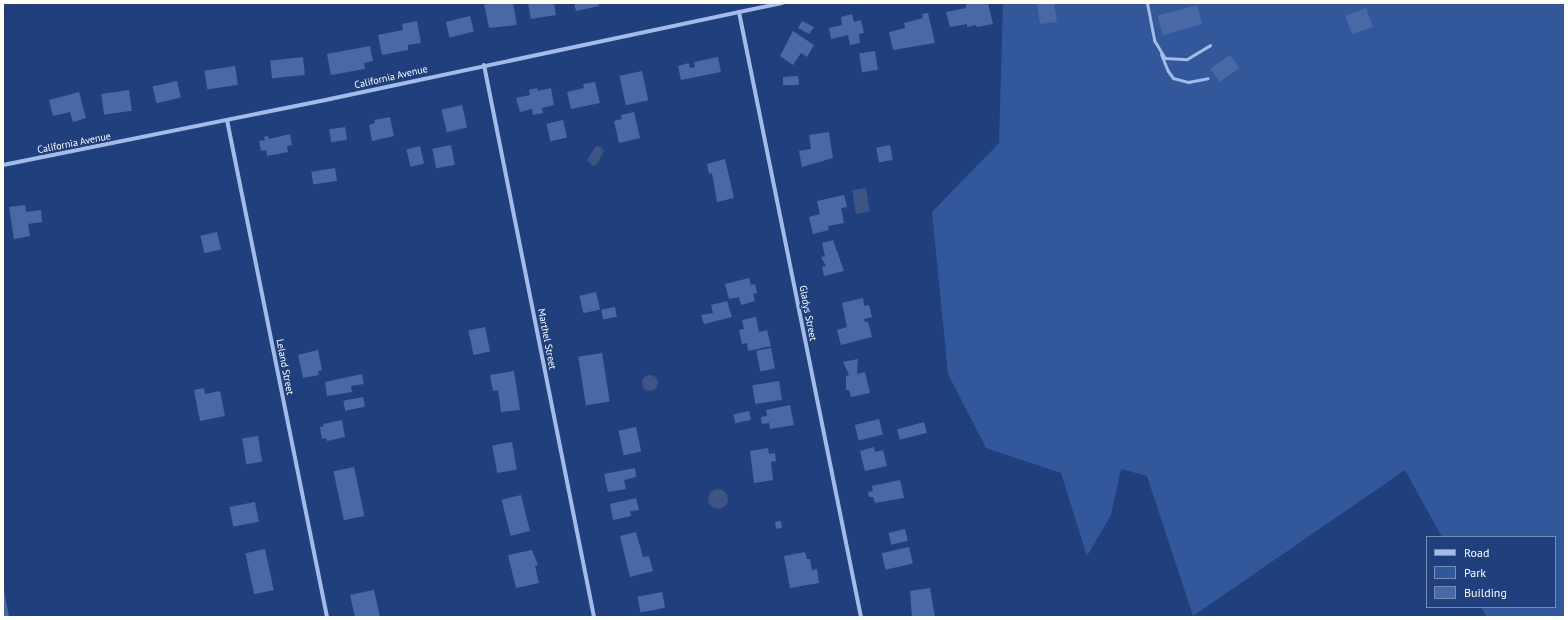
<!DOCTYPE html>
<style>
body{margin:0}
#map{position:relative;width:1568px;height:620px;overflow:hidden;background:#203f7d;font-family:"PT Sans",sans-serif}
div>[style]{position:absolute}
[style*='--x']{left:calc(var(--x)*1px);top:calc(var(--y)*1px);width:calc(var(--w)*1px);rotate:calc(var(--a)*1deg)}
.green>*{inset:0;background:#33579b}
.water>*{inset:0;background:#3e5482;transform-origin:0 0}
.round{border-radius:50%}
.building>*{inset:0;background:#4969a6;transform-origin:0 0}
.lane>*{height:3px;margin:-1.5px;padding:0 1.5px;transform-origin:1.5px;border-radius:1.5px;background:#a3bbe7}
.street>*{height:4px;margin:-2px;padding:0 2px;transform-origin:2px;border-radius:2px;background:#a3bbe7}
span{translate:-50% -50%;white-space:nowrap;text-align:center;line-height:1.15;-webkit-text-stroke:4px #203f7d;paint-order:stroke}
.street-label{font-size:10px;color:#fff}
.frame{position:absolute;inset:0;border:4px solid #fff;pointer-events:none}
.legend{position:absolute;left:1426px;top:536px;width:130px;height:72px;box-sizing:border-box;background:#203f7d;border:1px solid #798cb1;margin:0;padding:5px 7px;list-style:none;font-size:12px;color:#fff}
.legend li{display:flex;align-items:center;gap:8px;height:20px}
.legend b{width:20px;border:1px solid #798cb1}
</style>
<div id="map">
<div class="green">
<i style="clip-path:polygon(1003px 3px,1565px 3px,1565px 617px,1487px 617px,1481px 607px,1555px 607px,1555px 537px,1442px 537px,1405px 470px,1193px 616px,1147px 476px,1121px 469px,1111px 515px,1087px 556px,1061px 473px,986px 448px,948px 374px,932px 212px,999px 143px)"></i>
</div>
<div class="water">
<i style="clip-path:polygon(596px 146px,601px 147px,604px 151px,597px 164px,593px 166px,587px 160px)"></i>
<i style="left:866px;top:188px;width:24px;height:14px;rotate:81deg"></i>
<i class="round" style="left:642px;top:375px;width:16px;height:16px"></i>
<i class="round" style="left:708px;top:489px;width:20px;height:20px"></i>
</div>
<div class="building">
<i style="clip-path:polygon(484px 3px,513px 3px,517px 25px,489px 28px)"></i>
<i style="clip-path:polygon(528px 3px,554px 3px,556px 15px,531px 19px)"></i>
<i style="clip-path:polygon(574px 3px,599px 3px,599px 6px,576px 11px)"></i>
<i style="clip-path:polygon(988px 3px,993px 24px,977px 27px,976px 25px,967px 27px,967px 24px,950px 27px,946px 12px,966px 8px,966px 4px)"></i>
<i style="clip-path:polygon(1037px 3px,1054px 3px,1057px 22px,1040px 24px)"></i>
<i style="left:1197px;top:5px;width:20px;height:41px;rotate:75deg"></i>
<i style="left:1366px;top:8px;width:20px;height:22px;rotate:70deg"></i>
<i style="clip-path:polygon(928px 13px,935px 43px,893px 50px,889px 32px,905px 28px,904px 23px,923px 18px,922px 14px)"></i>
<i style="clip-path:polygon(852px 14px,854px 22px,861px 20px,864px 33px,859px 34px,860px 43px,850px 45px,848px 35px,831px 39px,829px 28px,842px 25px,841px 17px)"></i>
<i style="left:470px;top:16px;width:16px;height:25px;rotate:76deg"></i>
<i style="clip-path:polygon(417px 21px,421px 43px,408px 45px,408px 50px,382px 55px,378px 35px,403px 30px,402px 24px)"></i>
<i style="clip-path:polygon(802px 21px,814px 27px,809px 34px,798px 28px)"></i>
<i style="clip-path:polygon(793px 31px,814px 45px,807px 57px,801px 53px,793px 65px,780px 56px)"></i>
<i style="clip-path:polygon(370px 46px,373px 61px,364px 63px,365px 69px,331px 75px,327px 54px)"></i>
<i style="left:875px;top:51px;width:19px;height:16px;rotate:81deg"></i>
<i style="left:1230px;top:55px;width:16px;height:24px;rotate:55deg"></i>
<i style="left:303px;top:57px;width:18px;height:33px;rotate:84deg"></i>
<i style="clip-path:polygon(718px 57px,721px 72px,681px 80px,678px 66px,689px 63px,690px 68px,695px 67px,694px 62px)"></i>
<i style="left:235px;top:66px;width:19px;height:31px;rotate:81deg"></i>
<i style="left:642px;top:71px;width:30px;height:23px;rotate:78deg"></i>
<i style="clip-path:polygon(798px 76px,799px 85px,783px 85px,783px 77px)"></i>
<i style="left:177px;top:81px;width:17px;height:25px;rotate:77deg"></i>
<i style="clip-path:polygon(595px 82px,600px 103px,571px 109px,567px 92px,584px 88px,583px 84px)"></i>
<i style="clip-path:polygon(537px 88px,538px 91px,551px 88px,554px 105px,542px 108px,543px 113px,533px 115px,532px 109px,520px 112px,516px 98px,530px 95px,529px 90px)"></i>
<i style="left:129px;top:90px;width:21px;height:28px;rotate:82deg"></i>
<i style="clip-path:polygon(79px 92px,86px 118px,73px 122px,70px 112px,53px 116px,49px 100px)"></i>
<i style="left:462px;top:105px;width:23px;height:21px;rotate:77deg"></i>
<i style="clip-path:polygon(634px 112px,640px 138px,619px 143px,614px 121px,622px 119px,621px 115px)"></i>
<i style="clip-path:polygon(390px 117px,394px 136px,372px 141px,369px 125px,375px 123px,374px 120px)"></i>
<i style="left:563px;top:120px;width:18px;height:17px;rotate:77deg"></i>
<i style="left:345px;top:127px;width:13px;height:16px;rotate:81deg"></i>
<i style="clip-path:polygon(829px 132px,833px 158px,802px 167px,799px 151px,811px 149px,809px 135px)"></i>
<i style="clip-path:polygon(290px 134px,292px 145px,287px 146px,288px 152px,267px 156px,266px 150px,261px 151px,259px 141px,265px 140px,264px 137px,268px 136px,269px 139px)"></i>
<i style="left:451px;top:145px;width:20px;height:19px;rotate:79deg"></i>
<i style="left:890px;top:145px;width:15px;height:14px;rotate:79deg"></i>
<i style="left:420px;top:146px;width:18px;height:14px;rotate:77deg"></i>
<i style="clip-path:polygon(725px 159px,734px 198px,717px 202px,712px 173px,709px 174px,707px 164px)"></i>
<i style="left:335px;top:168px;width:13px;height:24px;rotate:81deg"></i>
<i style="clip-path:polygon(844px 195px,847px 207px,841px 208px,844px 223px,828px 226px,829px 230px,813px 234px,809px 217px,820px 214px,817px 201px)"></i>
<i style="clip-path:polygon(25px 205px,26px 212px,41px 210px,42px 222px,28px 224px,30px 236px,14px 239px,9px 207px)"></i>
<i style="left:217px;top:232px;width:18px;height:17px;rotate:77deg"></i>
<i style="clip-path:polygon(833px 240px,844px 271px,824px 276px,822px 267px,826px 266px,821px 257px,825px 256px,822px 243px)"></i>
<i style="clip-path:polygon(749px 278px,751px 285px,755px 284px,757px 293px,753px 294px,755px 301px,741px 305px,739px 297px,729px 299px,725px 284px)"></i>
<i style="left:596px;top:292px;width:18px;height:17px;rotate:77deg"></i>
<i style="clip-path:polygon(863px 298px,864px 306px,869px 305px,872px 317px,864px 319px,865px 322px,868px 322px,872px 337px,841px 345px,837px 330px,847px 327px,842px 303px)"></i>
<i style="clip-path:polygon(727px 301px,732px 317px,704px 324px,701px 315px,713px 313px,711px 305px)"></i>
<i style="left:615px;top:307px;width:10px;height:14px;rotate:79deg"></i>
<i style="clip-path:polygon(756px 317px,759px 332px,767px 330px,771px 346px,748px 351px,747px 343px,742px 344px,739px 330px,744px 329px,742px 320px)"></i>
<i style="left:485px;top:327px;width:25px;height:17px;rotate:78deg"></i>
<i style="left:771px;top:348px;width:21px;height:15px;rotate:79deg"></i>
<i style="clip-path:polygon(318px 350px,322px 370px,318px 371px,319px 375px,303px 378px,298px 355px)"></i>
<i style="left:602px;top:353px;width:49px;height:24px;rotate:81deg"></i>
<i style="clip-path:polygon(858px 359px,857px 374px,865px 372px,870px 393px,851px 397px,849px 390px,846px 390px,846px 376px,849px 375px,843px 362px)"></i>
<i style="clip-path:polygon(514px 371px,520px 410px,501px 412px,498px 390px,493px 391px,490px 375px)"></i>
<i style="clip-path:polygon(362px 374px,364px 384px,351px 386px,352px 392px,327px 396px,325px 382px)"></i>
<i style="left:779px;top:381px;width:19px;height:27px;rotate:81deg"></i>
<i style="clip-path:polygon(204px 388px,205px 394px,220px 391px,225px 416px,200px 421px,194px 390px)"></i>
<i style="left:363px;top:397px;width:10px;height:20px;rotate:79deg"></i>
<i style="clip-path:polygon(790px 405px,794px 425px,770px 429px,769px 423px,762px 424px,761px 417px,767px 416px,766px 410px)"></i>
<i style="left:749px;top:411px;width:9px;height:16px;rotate:77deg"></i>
<i style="left:879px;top:419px;width:16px;height:25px;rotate:76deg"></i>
<i style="clip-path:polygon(342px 420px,345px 437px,327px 441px,326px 438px,322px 439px,320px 427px,324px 426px,323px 424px)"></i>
<i style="left:924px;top:422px;width:11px;height:28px;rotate:75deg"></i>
<i style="left:636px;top:427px;width:25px;height:18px;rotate:78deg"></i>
<i style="left:258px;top:436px;width:26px;height:16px;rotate:81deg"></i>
<i style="left:512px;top:442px;width:28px;height:20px;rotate:80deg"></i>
<i style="clip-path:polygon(874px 447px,875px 452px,883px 450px,887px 466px,865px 471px,860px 451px)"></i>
<i style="clip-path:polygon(768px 448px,769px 454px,775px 453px,776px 461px,771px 462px,773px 480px,754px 483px,750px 451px)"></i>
<i style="left:354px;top:467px;width:50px;height:21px;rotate:78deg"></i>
<i style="clip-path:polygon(635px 468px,636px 477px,624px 480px,626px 489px,608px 492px,604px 474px)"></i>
<i style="clip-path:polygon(900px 480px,904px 498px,875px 503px,873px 497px,869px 497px,868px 492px,873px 491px,872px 486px)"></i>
<i style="left:521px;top:495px;width:37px;height:20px;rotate:76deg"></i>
<i style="clip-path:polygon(636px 498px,639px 510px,630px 511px,631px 516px,613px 520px,610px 504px)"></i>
<i style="left:255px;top:502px;width:20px;height:26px;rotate:79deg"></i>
<i style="left:781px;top:521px;width:7px;height:6px;rotate:82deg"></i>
<i style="left:905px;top:529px;width:12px;height:17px;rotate:76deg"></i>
<i style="clip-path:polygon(636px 532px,643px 557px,649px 556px,653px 571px,630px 577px,620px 536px)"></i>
<i style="left:909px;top:547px;width:17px;height:28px;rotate:77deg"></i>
<i style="left:265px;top:549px;width:42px;height:20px;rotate:78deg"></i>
<i style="clip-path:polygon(532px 550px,538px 565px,535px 566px,539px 583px,516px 588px,508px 555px)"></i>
<i style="clip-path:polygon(805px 552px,807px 559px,810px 559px,812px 570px,817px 569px,819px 583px,790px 588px,784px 556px)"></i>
<i style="clip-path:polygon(930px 588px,935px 617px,912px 617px,910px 591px)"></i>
<i style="clip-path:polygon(374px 590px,380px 617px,355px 617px,350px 595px)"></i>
<i style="clip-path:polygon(4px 591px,9px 617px,3px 617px)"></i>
<i style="left:662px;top:592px;width:16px;height:25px;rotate:79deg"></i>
</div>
<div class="lane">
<i style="--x:1147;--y:3;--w:38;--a:79"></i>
<i style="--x:1154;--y:40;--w:21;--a:59"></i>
<i style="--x:1165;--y:58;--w:22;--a:3"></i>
<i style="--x:1187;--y:59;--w:27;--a:-31"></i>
<i style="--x:1161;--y:54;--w:18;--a:68"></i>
<i style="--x:1168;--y:71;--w:9;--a:54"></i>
<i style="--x:1173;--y:78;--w:16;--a:15"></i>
<i style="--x:1188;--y:82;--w:20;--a:-11"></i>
</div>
<div class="street">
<i style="--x:739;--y:12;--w:617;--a:78.6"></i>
<i style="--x:484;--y:65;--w:563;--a:78.73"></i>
<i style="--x:227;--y:120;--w:507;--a:78.62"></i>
<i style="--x:3;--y:165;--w:334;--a:-11.4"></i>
<i style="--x:330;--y:99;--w:462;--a:-12"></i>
</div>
<div class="street-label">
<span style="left:391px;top:77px;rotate:-13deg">California Avenue</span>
<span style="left:74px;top:143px;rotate:-11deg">California Avenue</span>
<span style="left:808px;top:313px;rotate:79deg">Gladys Street</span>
<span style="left:547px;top:339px;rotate:79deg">Marthel Street</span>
<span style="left:285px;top:367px;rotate:79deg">Leland Street</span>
</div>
<div class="frame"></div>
<ul class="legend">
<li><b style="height:5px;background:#a3bbe7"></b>Road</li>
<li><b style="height:11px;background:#33579b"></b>Park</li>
<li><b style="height:11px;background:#4969a6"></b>Building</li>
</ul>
</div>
